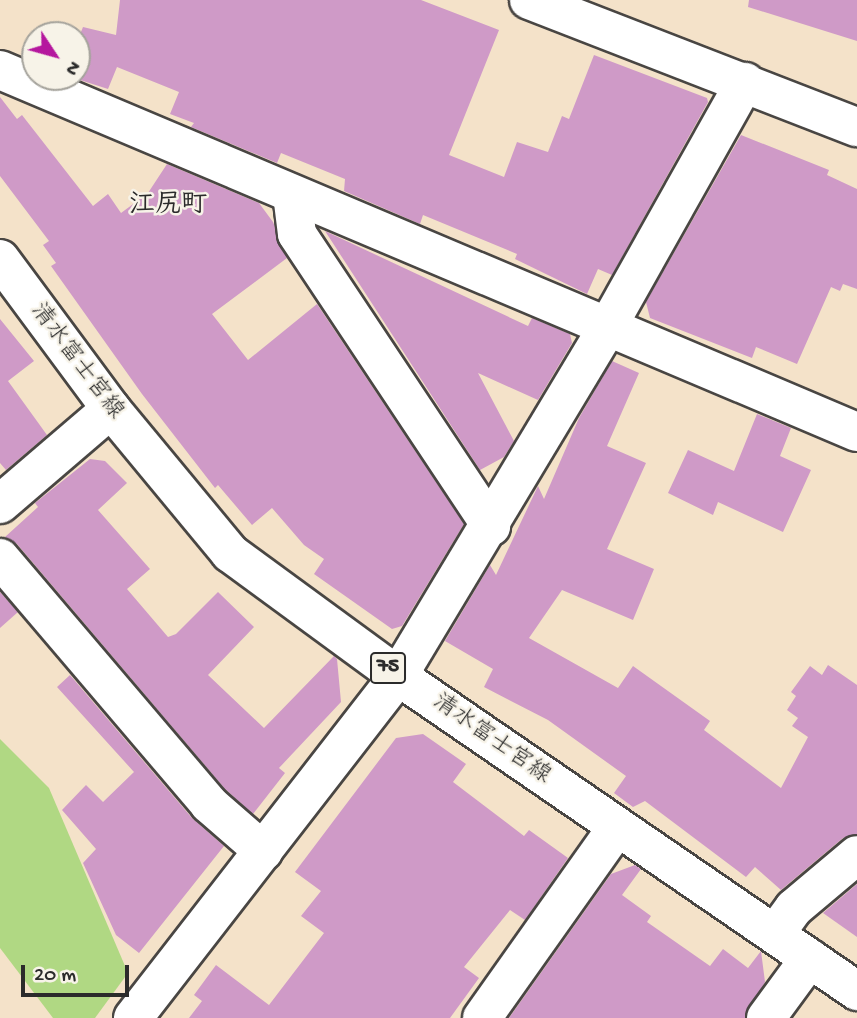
<!DOCTYPE html>
<meta charset="utf-8">
<style>
body{margin:0}
#map{position:relative;width:857px;height:1018px;overflow:hidden;background:#f4e2c9;font-family:"Gochi Hand","Klee One",sans-serif}
div>[style]{position:absolute}
[style*='--x']{left:calc(var(--x)*1px);top:calc(var(--y)*1px);width:calc(var(--w)*1px);rotate:calc(var(--a)*1deg)}
.green>*{inset:0;background:#b0d883}
.building>*{inset:0;background:#cf9ac7}
.roads{filter:drop-shadow(2px 0 #494643) drop-shadow(-2px 0 #494643) drop-shadow(0 2px #494643) drop-shadow(0 -2px #494643)}
.minor>*{height:38px;margin:-19px;padding:0 19px;transform-origin:19px;border-radius:19px;background:#fff}
.tertiary>*{height:38px;margin:-19px;padding:0 19px;transform-origin:19px;border-radius:19px;background:#fff}
.primary>*{height:38px;margin:-19px;padding:0 19px;transform-origin:19px;border-radius:19px;background:#fff}
span{translate:-50% -50%;white-space:nowrap;text-align:center;line-height:1.15;-webkit-text-stroke:5px #f7f3e8;paint-order:stroke}
.shield-label span{padding:2px 5px;background:#f7f3e8;border:2px solid;border-radius:5px;-webkit-text-stroke-width:0}
.shield-label{font-size:21px;color:#2b2b2b;font-weight:700}
.street-label{font-size:23px;color:#2b2b2b}
.quarter-label{font-size:26px;color:#2b2b2b;font-weight:700}
.north{position:absolute;left:21px;top:21px;width:70px;height:70px;box-sizing:border-box;background:#f7f3e8;border:2px solid #a5a39c;border-radius:50%;rotate:126deg;font-size:19px;font-weight:700;line-height:28px;text-align:center;color:#2b2b2b}
.north::after{content:'';display:block;margin:auto;width:24px;height:32px;background:#b5179e;clip-path:polygon(50% 0,100% 100%,50% 72%,0 100%)}
.scale{position:absolute;left:21px;top:965px;width:108px;height:32px;box-sizing:border-box;border:4px solid #2b2b2b;border-top:0;padding-left:9px;font-size:21px;line-height:24px;white-space:nowrap;color:#2b2b2b;-webkit-text-stroke:5px #f7f3e8;paint-order:stroke}
</style>
<div id="map">
<div class="green">
<i style="clip-path:polygon(0 739px,49px 788px,128px 973px,95px 1018px,53px 1018px,0 948px)"></i>
</div>
<div class="building">
<i style="clip-path:polygon(120px 0,421px 0,499px 30px,449px 155px,504px 177px,517px 142px,548px 152px,562px 116px,569px 119px,594px 55px,707px 98px,708px 102px,612px 275px,598px 269px,587px 294px,515px 259px,517px 254px,423px 215px,420px 224px,344px 191px,345px 179px,281px 153px,277px 163px,191px 127px,194px 123px,170px 114px,179px 92px,117px 67px,108px 89px,77px 79px,77px 42px,83px 27px,116px 35px)"></i>
<i style="clip-path:polygon(749px 0,857px 0,857px 41px,748px 7px)"></i>
<i style="clip-path:polygon(0 97px,17px 119px,22px 115px,93px 206px,108px 194px,121px 213px,148px 193px,167px 164px,259px 203px,273px 222px,287px 258px,212px 314px,248px 360px,317px 304px,464px 524px,402px 626px,392px 629px,314px 574px,324px 559px,304px 545px,272px 508px,252px 525px,218px 485px,215px 488px,142px 394px,51px 266px,56px 263px,43px 245px,49px 241px,0 176px)"></i>
<i style="clip-path:polygon(741px 135px,829px 170px,827px 175px,857px 189px,857px 289px,843px 284px,840px 291px,831px 287px,797px 364px,756px 347px,752px 358px,650px 318px,646px 302px)"></i>
<i style="clip-path:polygon(325px 231px,528px 326px,532px 318px,570px 334px,572px 343px,538px 400px,478px 373px,514px 441px,504px 457px,480px 470px)"></i>
<i style="clip-path:polygon(0 319px,34px 361px,8px 381px,47px 435px,6px 470px,0 463px)"></i>
<i style="clip-path:polygon(612px 361px,639px 373px,607px 446px,646px 463px,607px 549px,654px 569px,633px 620px,562px 590px,529px 638px,618px 688px,633px 666px,710px 721px,704px 730px,781px 788px,808px 737px,792px 726px,798px 718px,787px 710px,796px 696px,791px 692px,810px 666px,822px 675px,828px 665px,857px 685px,857px 834px,843px 838px,781px 890px,755px 867px,746px 877px,645px 801px,633px 807px,614px 793px,626px 776px,548px 720px,484px 687px,493px 669px,445px 641px,490px 565px,496px 575px,538px 486px,544px 499px,579px 418px)"></i>
<i style="clip-path:polygon(757px 414px,791px 428px,780px 456px,811px 470px,783px 532px,718px 502px,713px 515px,668px 493px,688px 450px,734px 471px)"></i>
<i style="clip-path:polygon(90px 459px,105px 461px,127px 483px,98px 510px,150px 569px,127px 589px,168px 637px,176px 634px,218px 592px,254px 627px,208px 675px,264px 728px,334px 656px,337px 659px,341px 702px,279px 768px,285px 773px,253px 814px,225px 789px,17px 544px,5px 537px,38px 507px,35px 503px)"></i>
<i style="clip-path:polygon(0 592px,18px 612px,0 628px)"></i>
<i style="clip-path:polygon(70px 675px,192px 818px,224px 846px,139px 953px,116px 935px,83px 863px,96px 849px,62px 810px,86px 785px,103px 802px,134px 772px,57px 687px)"></i>
<i style="clip-path:polygon(423px 734px,466px 764px,453px 782px,524px 836px,529px 830px,568px 858px,525px 920px,510px 910px,464px 967px,479px 978px,450px 1018px,189px 1018px,202px 1001px,194px 995px,216px 965px,269px 1005px,324px 933px,301px 916px,321px 891px,295px 872px,396px 738px)"></i>
<i style="clip-path:polygon(635px 865px,641px 869px,622px 895px,651px 916px,647px 922px,710px 966px,723px 949px,748px 968px,761px 951px,765px 982px,745px 1018px,509px 1018px,611px 874px)"></i>
<i style="clip-path:polygon(857px 884px,857px 937px,823px 913px)"></i>
</div>
<div class="roads">
<div class="minor">
<i style="--x:529;--y:0;--w:352;--a:21.2"></i>
<i style="--x:292;--y:194;--w:40;--a:82.9"></i>
<i style="--x:297;--y:234;--w:351;--a:56.4"></i>
<i style="--x:0;--y:504;--w:146;--a:-40.6"></i>
<i style="--x:0;--y:558;--w:323;--a:49.6"></i>
<i style="--x:209;--y:804;--w:72;--a:41"></i>
<i style="--x:775;--y:934;--w:32;--a:-54"></i>
<i style="--x:794;--y:908;--w:82;--a:-40.1"></i>
<i style="--x:482;--y:1018;--w:234;--a:-54.7"></i>
<i style="--x:766;--y:1018;--w:74;--a:-53.7"></i>
</div>
<div class="tertiary">
<i style="--x:0;--y:70;--w:930;--a:22.9"></i>
<i style="--x:133;--y:1018;--w:433;--a:-52.2"></i>
<i style="--x:398;--y:676;--w:408;--a:-59"></i>
<i style="--x:608;--y:326;--w:280;--a:-60.7"></i>
</div>
<div class="primary">
<i style="--x:0;--y:259;--w:187;--a:53.5"></i>
<i style="--x:111;--y:409;--w:187;--a:50.4"></i>
<i style="--x:230;--y:553;--w:208;--a:36.2"></i>
<i style="--x:398;--y:676;--w:557;--a:34.46"></i>
</div>
</div>
<div class="shield-label">
<span style="left:388px;top:668px">75</span>
</div>
<div class="street-label">
<span style="left:76px;top:362px;rotate:53deg">清水富士宮線</span>
<span style="left:491px;top:740px;rotate:35deg">清水富士宮線</span>
</div>
<div class="quarter-label">
<span style="left:168px;top:207px">江尻町</span>
</div>
<div class="north">N</div>
<div class="scale">20 m</div>
</div>
